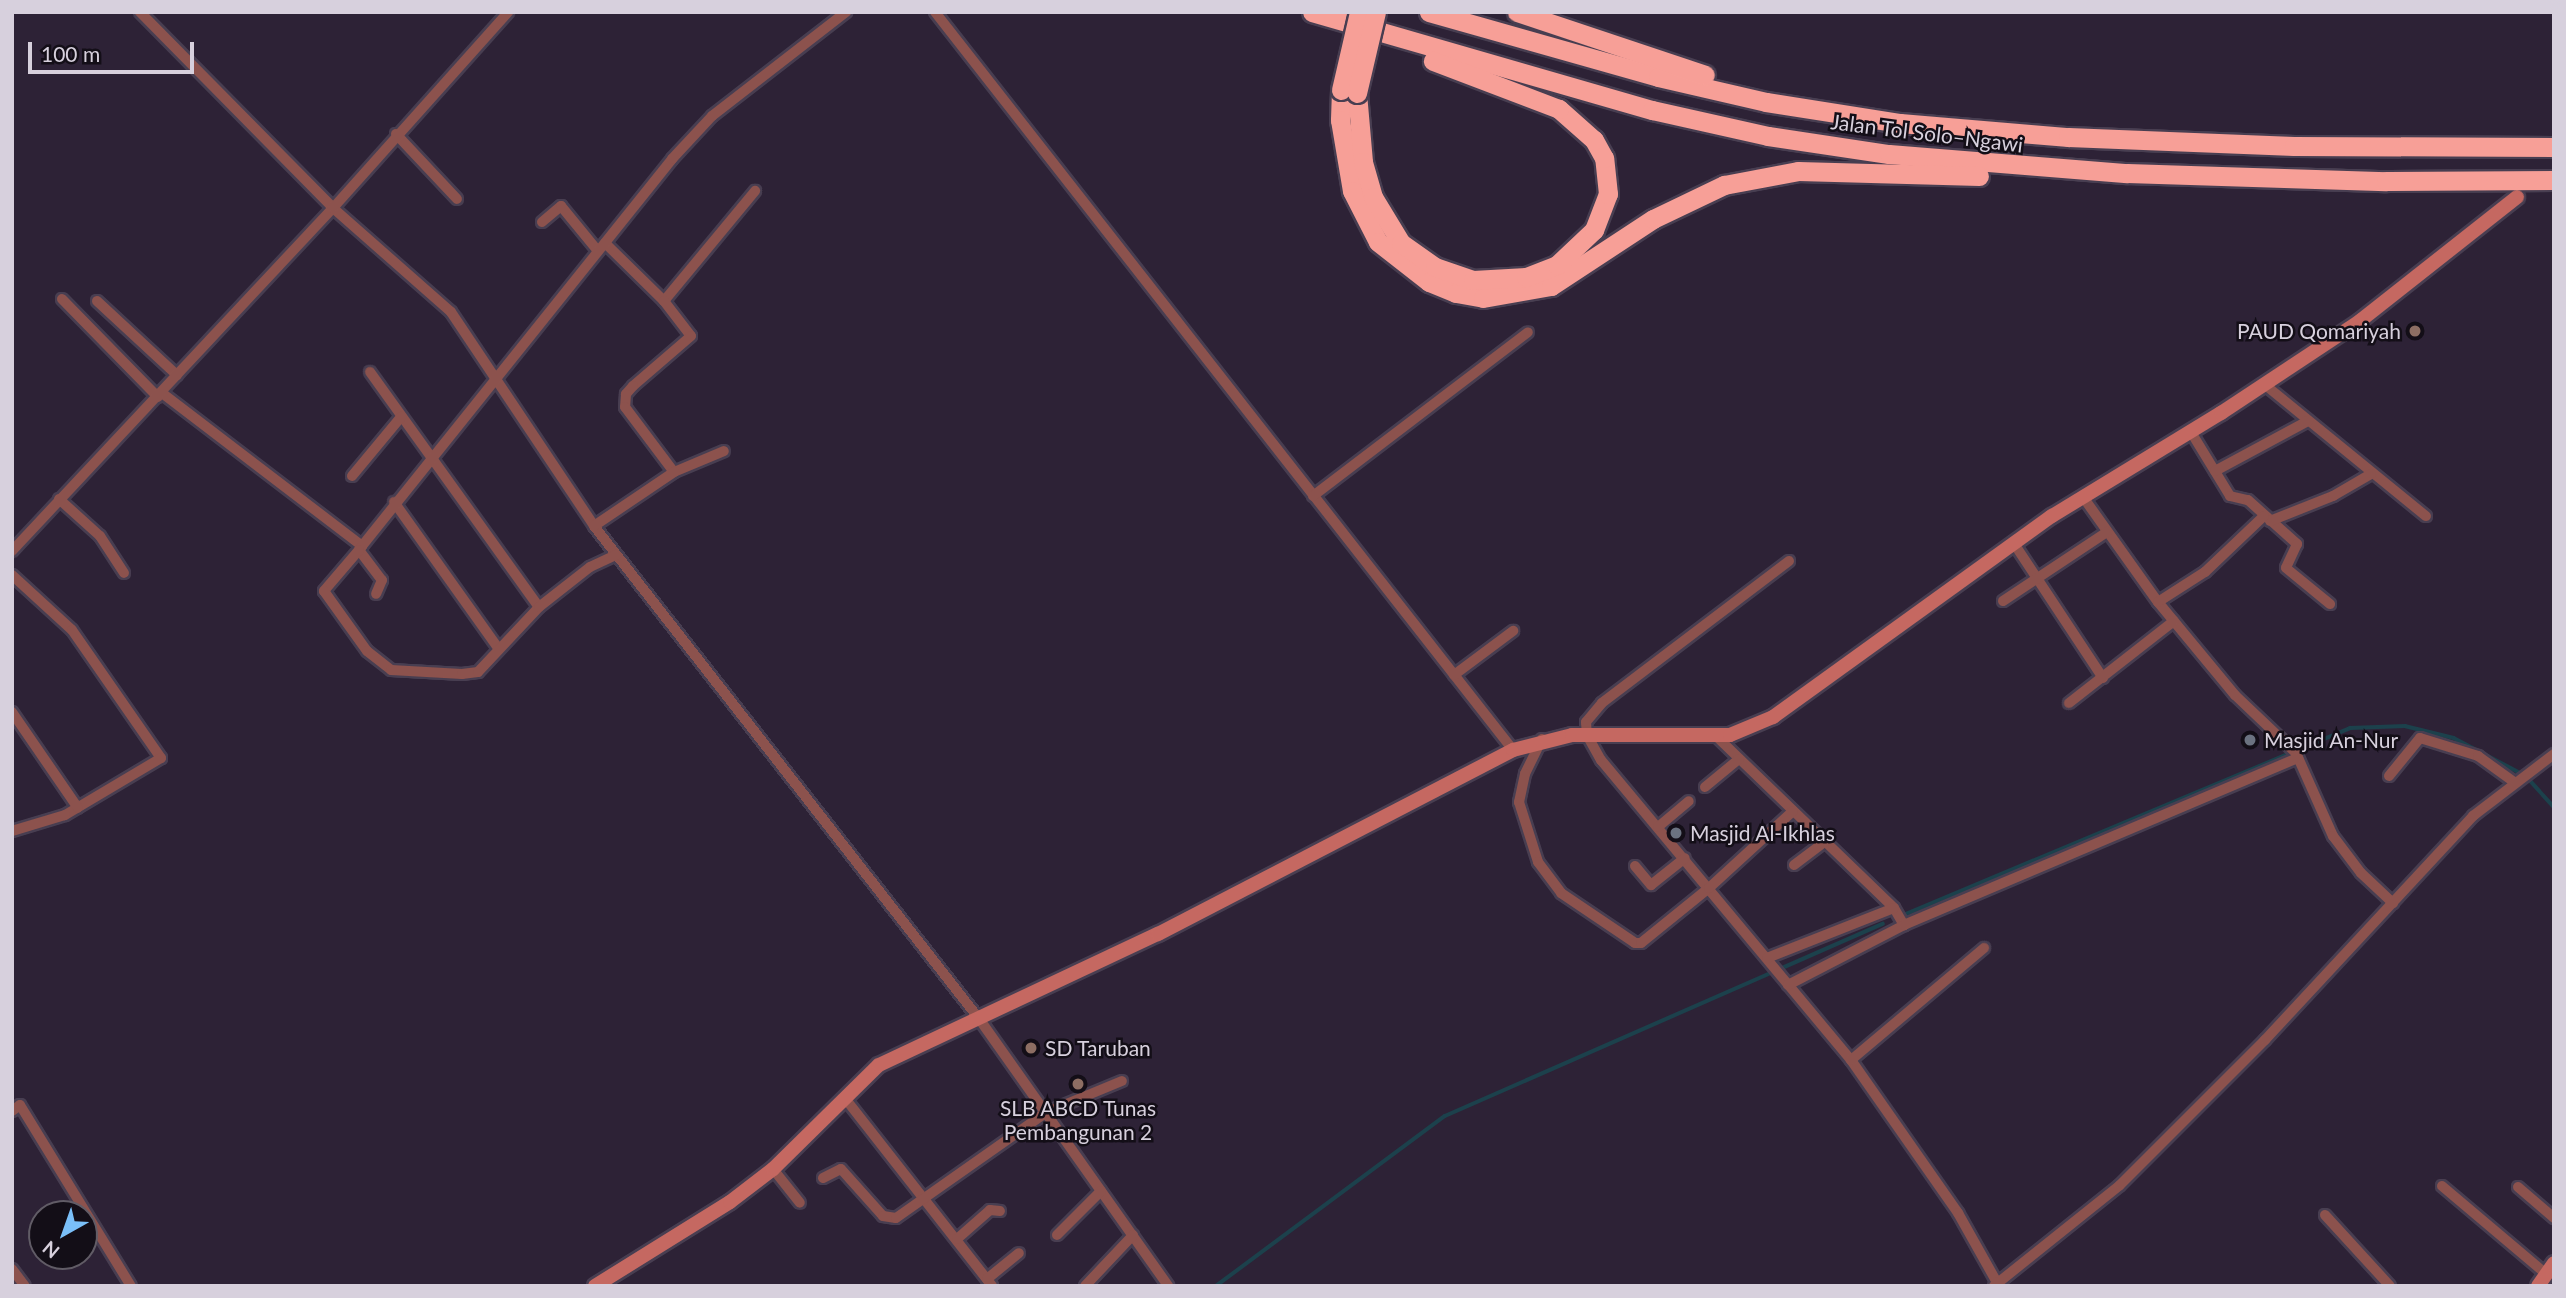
<!DOCTYPE html>
<meta charset="utf-8">
<style>
body{margin:0}
#map{position:relative;width:2566px;height:1298px;overflow:hidden;background:#2d2236;font-family:Lato,sans-serif}
div>[style]{position:absolute}
[style*='--x']{left:calc(var(--x)*1px);top:calc(var(--y)*1px);width:calc(var(--w)*1px);rotate:calc(var(--a)*1deg)}
.stream>*{height:3.5px;margin:-1.75px;padding:0 1.75px;transform-origin:1.75px;border-radius:1.75px;background:#1c414c}
.roads{filter:drop-shadow(2px 0 #483e51) drop-shadow(-2px 0 #483e51) drop-shadow(0 2px #483e51) drop-shadow(0 -2px #483e51)}
.street>*{height:10px;margin:-5px;padding:0 5px;transform-origin:5px;border-radius:5px;background:#8c524d}
.secondary>*{height:14px;margin:-7px;padding:0 7px;transform-origin:7px;border-radius:7px;background:#c56861}
.highway>*{height:19px;margin:-9.5px;padding:0 9.5px;transform-origin:9.5px;border-radius:9.5px;background:#f79f97}
.bridges{filter:drop-shadow(2px 0 #483e51) drop-shadow(-2px 0 #483e51) drop-shadow(0 2px #483e51) drop-shadow(0 -2px #483e51)}
.highway-bridge>*{height:19px;margin:-9.5px;padding:0 9.5px;transform-origin:9.5px;border-radius:9.5px;background:#f79f97}
.dots>*{width:19px;height:19px;translate:-50% -50%;box-sizing:border-box;border:4px solid #130e17;border-radius:50%}
span{translate:-50% -50%;white-space:nowrap;text-align:center;line-height:1.15;-webkit-text-stroke:5px #130e17;paint-order:stroke}
.street-label{font-size:21px;color:#d7d0dd}
.poi-label{font-size:21px;color:#d7d0dd}
.right{translate:-100% -50%;text-align:right}
.left{translate:0 -50%;text-align:left}
.frame{position:absolute;inset:0;border:14px solid #d7d0dd;pointer-events:none}
.north{position:absolute;left:28px;top:1200px;width:70px;height:70px;box-sizing:border-box;background:#130e17;border:2px solid #615c66;border-radius:50%;rotate:220deg;font-size:19px;font-weight:700;line-height:28px;text-align:center;color:#d7d0dd}
.north::after{content:'';display:block;margin:auto;width:24px;height:32px;background:#7abff8;clip-path:polygon(50% 0,100% 100%,50% 72%,0 100%)}
.scale{position:absolute;left:28px;top:42px;width:166px;height:32px;box-sizing:border-box;border:4px solid #d7d0dd;border-top:0;padding-left:9px;font-size:21px;line-height:24px;white-space:nowrap;color:#d7d0dd;-webkit-text-stroke:5px #130e17;paint-order:stroke}
</style>
<div id="map">
<div class="stream">
<i style="--x:1901;--y:916;--w:487;--a:-22.7"></i>
<i style="--x:2350;--y:728;--w:55;--a:-2.1"></i>
<i style="--x:2405;--y:726;--w:50;--a:13.8"></i>
<i style="--x:2454;--y:738;--w:81;--a:27.8"></i>
<i style="--x:2526;--y:776;--w:42;--a:47.9"></i>
<i style="--x:1216;--y:1286;--w:285;--a:-36.6"></i>
<i style="--x:1445;--y:1116;--w:478;--a:-23.7"></i>
</div>
<div class="roads">
<div class="street">
<i style="--x:140;--y:12;--w:275;--a:45.4"></i>
<i style="--x:333;--y:208;--w:157;--a:41.4"></i>
<i style="--x:451;--y:312;--w:257;--a:56.2"></i>
<i style="--x:594;--y:526;--w:627;--a:52"></i>
<i style="--x:980;--y:1020;--w:326;--a:54.7"></i>
<i style="--x:935;--y:12;--w:937;--a:51.93"></i>
<i style="--x:396;--y:134;--w:89;--a:46.8"></i>
<i style="--x:542;--y:222;--w:25;--a:-40"></i>
<i style="--x:561;--y:206;--w:58;--a:50.6"></i>
<i style="--x:605;--y:243;--w:83;--a:44.5"></i>
<i style="--x:664;--y:301;--w:143;--a:-50.4"></i>
<i style="--x:62;--y:299;--w:137;--a:45.6"></i>
<i style="--x:97;--y:301;--w:109;--a:42.8"></i>
<i style="--x:664;--y:301;--w:44;--a:52.4"></i>
<i style="--x:691;--y:336;--w:77;--a:139.2"></i>
<i style="--x:633;--y:386;--w:11;--a:131"></i>
<i style="--x:626;--y:394;--w:13;--a:94"></i>
<i style="--x:625;--y:407;--w:81;--a:53"></i>
<i style="--x:674;--y:472;--w:54;--a:-22.8"></i>
<i style="--x:370;--y:372;--w:289;--a:54.3"></i>
<i style="--x:2264;--y:384;--w:209;--a:39.2"></i>
<i style="--x:162;--y:393;--w:252;--a:37.4"></i>
<i style="--x:362;--y:546;--w:5;--a:127"></i>
<i style="--x:359;--y:550;--w:38;--a:53"></i>
<i style="--x:382;--y:580;--w:15;--a:113"></i>
<i style="--x:2191;--y:432;--w:75;--a:58.6"></i>
<i style="--x:2230;--y:496;--w:18;--a:13"></i>
<i style="--x:2248;--y:500;--w:66;--a:41.9"></i>
<i style="--x:2297;--y:544;--w:26;--a:115"></i>
<i style="--x:2286;--y:568;--w:57;--a:39.3"></i>
<i style="--x:2215;--y:471;--w:106;--a:-28.3"></i>
<i style="--x:352;--y:476;--w:77;--a:-50.3"></i>
<i style="--x:1313;--y:496;--w:270;--a:-37.3"></i>
<i style="--x:2083;--y:497;--w:129;--a:54.5"></i>
<i style="--x:2158;--y:602;--w:121;--a:50.4"></i>
<i style="--x:2235;--y:695;--w:84;--a:43.6"></i>
<i style="--x:2296;--y:753;--w:91;--a:66"></i>
<i style="--x:2333;--y:836;--w:46;--a:52.9"></i>
<i style="--x:2361;--y:873;--w:44;--a:43.2"></i>
<i style="--x:59;--y:499;--w:55;--a:42.1"></i>
<i style="--x:100;--y:536;--w:44;--a:57"></i>
<i style="--x:394;--y:502;--w:179;--a:54.5"></i>
<i style="--x:2270;--y:521;--w:68;--a:-21.6"></i>
<i style="--x:2333;--y:496;--w:44;--a:-30.1"></i>
<i style="--x:594;--y:526;--w:97;--a:-34"></i>
<i style="--x:2013;--y:542;--w:163;--a:56.5"></i>
<i style="--x:362;--y:546;--w:496;--a:-51.3"></i>
<i style="--x:672;--y:159;--w:59;--a:-47.1"></i>
<i style="--x:712;--y:116;--w:170;--a:-37.8"></i>
<i style="--x:359;--y:550;--w:54;--a:130.5"></i>
<i style="--x:324;--y:591;--w:74;--a:54.4"></i>
<i style="--x:367;--y:651;--w:31;--a:38"></i>
<i style="--x:391;--y:670;--w:71;--a:3.2"></i>
<i style="--x:462;--y:674;--w:16;--a:-7"></i>
<i style="--x:478;--y:672;--w:89;--a:-46.8"></i>
<i style="--x:539;--y:607;--w:65;--a:-38.1"></i>
<i style="--x:590;--y:567;--w:29;--a:-25"></i>
<i style="--x:12;--y:551;--w:470;--a:-46.9"></i>
<i style="--x:333;--y:208;--w:263;--a:-48.2"></i>
<i style="--x:1789;--y:561;--w:235;--a:142.8"></i>
<i style="--x:1602;--y:703;--w:25;--a:130"></i>
<i style="--x:1586;--y:722;--w:13;--a:86"></i>
<i style="--x:1587;--y:735;--w:29;--a:61"></i>
<i style="--x:1601;--y:760;--w:391;--a:50.2"></i>
<i style="--x:1851;--y:1060;--w:187;--a:55"></i>
<i style="--x:1958;--y:1213;--w:84;--a:60.7"></i>
<i style="--x:12;--y:575;--w:81;--a:42.5"></i>
<i style="--x:72;--y:630;--w:156;--a:55.2"></i>
<i style="--x:161;--y:758;--w:112;--a:149.3"></i>
<i style="--x:65;--y:815;--w:55;--a:163.2"></i>
<i style="--x:2003;--y:601;--w:125;--a:-33.6"></i>
<i style="--x:2158;--y:602;--w:56;--a:-32.6"></i>
<i style="--x:2205;--y:572;--w:81;--a:-43.5"></i>
<i style="--x:1454;--y:675;--w:74;--a:-36.7"></i>
<i style="--x:2069;--y:703;--w:133;--a:-38"></i>
<i style="--x:12;--y:712;--w:116;--a:55.5"></i>
<i style="--x:1717;--y:737;--w:246;--a:44"></i>
<i style="--x:1894;--y:908;--w:20;--a:60"></i>
<i style="--x:1542;--y:739;--w:39;--a:116"></i>
<i style="--x:1525;--y:774;--w:29;--a:102"></i>
<i style="--x:1519;--y:802;--w:63;--a:72.4"></i>
<i style="--x:1538;--y:862;--w:39;--a:53"></i>
<i style="--x:1561;--y:893;--w:89;--a:34"></i>
<i style="--x:1635;--y:943;--w:6;--a:0"></i>
<i style="--x:1641;--y:943;--w:87;--a:-39"></i>
<i style="--x:1709;--y:888;--w:114;--a:-42.5"></i>
<i style="--x:2389;--y:776;--w:49;--a:-50.8"></i>
<i style="--x:2420;--y:738;--w:61;--a:17.2"></i>
<i style="--x:2478;--y:756;--w:44;--a:35.8"></i>
<i style="--x:1705;--y:787;--w:44;--a:-39.5"></i>
<i style="--x:1658;--y:827;--w:40;--a:-40"></i>
<i style="--x:1794;--y:865;--w:38;--a:-37"></i>
<i style="--x:1635;--y:866;--w:25;--a:50"></i>
<i style="--x:1651;--y:885;--w:43;--a:-38.5"></i>
<i style="--x:1767;--y:958;--w:136;--a:-21.5"></i>
<i style="--x:1788;--y:985;--w:131;--a:-27.3"></i>
<i style="--x:1904;--y:925;--w:428;--a:-23"></i>
<i style="--x:1851;--y:1060;--w:174;--a:-40.1"></i>
<i style="--x:844;--y:1097;--w:240;--a:51.9"></i>
<i style="--x:12;--y:1111;--w:10;--a:-37"></i>
<i style="--x:20;--y:1105;--w:212;--a:58.5"></i>
<i style="--x:773;--y:1169;--w:43;--a:51.5"></i>
<i style="--x:823;--y:1178;--w:20;--a:-27"></i>
<i style="--x:841;--y:1169;--w:63;--a:48.2"></i>
<i style="--x:883;--y:1216;--w:13;--a:9"></i>
<i style="--x:896;--y:1218;--w:184;--a:-35.1"></i>
<i style="--x:1047;--y:1112;--w:81;--a:-22.5"></i>
<i style="--x:2442;--y:1186;--w:136;--a:40.2"></i>
<i style="--x:2518;--y:1187;--w:48;--a:40.7"></i>
<i style="--x:2325;--y:1215;--w:96;--a:47.5"></i>
<i style="--x:1057;--y:1235;--w:62;--a:-45"></i>
<i style="--x:957;--y:1239;--w:44;--a:-41.3"></i>
<i style="--x:990;--y:1210;--w:10;--a:6"></i>
<i style="--x:12;--y:1269;--w:21;--a:53"></i>
<i style="--x:987;--y:1279;--w:41;--a:-39.1"></i>
<i style="--x:1085;--y:1286;--w:70;--a:-46.7"></i>
<i style="--x:1994;--y:1286;--w:161;--a:-38.7"></i>
<i style="--x:2120;--y:1185;--w:205;--a:-45"></i>
<i style="--x:2265;--y:1040;--w:306;--a:-47.1"></i>
<i style="--x:2473;--y:816;--w:102;--a:-37.4"></i>
</div>
<div class="secondary">
<i style="--x:595;--y:1286;--w:159;--a:-31.9"></i>
<i style="--x:730;--y:1202;--w:54;--a:-37.5"></i>
<i style="--x:773;--y:1169;--w:148;--a:-44.5"></i>
<i style="--x:879;--y:1065;--w:308;--a:-25.2"></i>
<i style="--x:1158;--y:934;--w:400;--a:-27.4"></i>
<i style="--x:1513;--y:750;--w:61;--a:-14.3"></i>
<i style="--x:1572;--y:735;--w:158;--a:0"></i>
<i style="--x:1730;--y:735;--w:47;--a:-22.7"></i>
<i style="--x:1773;--y:717;--w:344;--a:-35.8"></i>
<i style="--x:2052;--y:516;--w:198;--a:-31.4"></i>
<i style="--x:2221;--y:413;--w:167;--a:-33.5"></i>
<i style="--x:2360;--y:321;--w:200;--a:-38.3"></i>
<i style="--x:2538;--y:1286;--w:28;--a:-55"></i>
</div>
<div class="highway">
<i style="--x:1312;--y:12;--w:354;--a:16.1"></i>
<i style="--x:1652;--y:110;--w:119;--a:12.6"></i>
<i style="--x:1768;--y:136;--w:122;--a:8.5"></i>
<i style="--x:1889;--y:154;--w:239;--a:4.6"></i>
<i style="--x:2127;--y:173;--w:259;--a:1.8"></i>
<i style="--x:2386;--y:181;--w:168;--a:-0.3"></i>
<i style="--x:1429;--y:12;--w:238;--a:15.8"></i>
<i style="--x:1658;--y:77;--w:111;--a:13"></i>
<i style="--x:1766;--y:102;--w:136;--a:8.9"></i>
<i style="--x:1900;--y:123;--w:169;--a:4.8"></i>
<i style="--x:2068;--y:137;--w:226;--a:2.3"></i>
<i style="--x:2294;--y:146;--w:260;--a:0.2"></i>
<i style="--x:1517;--y:12;--w:198;--a:18.5"></i>
<i style="--x:1341;--y:90;--w:30;--a:92"></i>
<i style="--x:1340;--y:120;--w:72;--a:80.4"></i>
<i style="--x:1352;--y:191;--w:57;--a:63"></i>
<i style="--x:1378;--y:242;--w:65;--a:38.1"></i>
<i style="--x:1429;--y:282;--w:29;--a:22"></i>
<i style="--x:1456;--y:293;--w:27;--a:10"></i>
<i style="--x:1483;--y:298;--w:69;--a:-10"></i>
<i style="--x:1551;--y:286;--w:122;--a:-33.3"></i>
<i style="--x:1653;--y:219;--w:79;--a:-25.6"></i>
<i style="--x:1724;--y:185;--w:75;--a:-10.7"></i>
<i style="--x:1798;--y:171;--w:181;--a:1.6"></i>
<i style="--x:1357;--y:93;--w:69;--a:85"></i>
<i style="--x:1363;--y:162;--w:36;--a:74"></i>
<i style="--x:1373;--y:197;--w:54;--a:58.7"></i>
<i style="--x:1401;--y:243;--w:42;--a:35.2"></i>
<i style="--x:1435;--y:267;--w:40;--a:18.9"></i>
<i style="--x:1473;--y:280;--w:53;--a:-3.2"></i>
<i style="--x:1526;--y:277;--w:33;--a:-21"></i>
<i style="--x:1557;--y:265;--w:51;--a:-43.4"></i>
<i style="--x:1594;--y:230;--w:39;--a:-69"></i>
<i style="--x:1608;--y:194;--w:36;--a:-96"></i>
<i style="--x:1604;--y:158;--w:21;--a:-119"></i>
<i style="--x:1594;--y:140;--w:47;--a:-138.5"></i>
<i style="--x:1559;--y:109;--w:135;--a:-159.1"></i>
</div>
</div>
<div class="bridges">
<div class="highway-bridge">
<i style="--x:1341;--y:90;--w:80;--a:-77"></i>
<i style="--x:1357;--y:93;--w:83;--a:-76.8"></i>
</div>
</div>
<div class="dots">
<i style="left:2415px;top:331px;background:#8d6e63"></i>
<i style="left:2250px;top:740px;background:#6b7280"></i>
<i style="left:1676px;top:833px;background:#6b7280"></i>
<i style="left:1031px;top:1048px;background:#8d6e63"></i>
<i style="left:1078px;top:1084px;background:#8d6e63"></i>
</div>
<div class="street-label">
<span style="left:1927px;top:133px;rotate:7deg">Jalan Tol Solo–Ngawi</span>
</div>
<div class="poi-label">
<span class="right" style="left:2401px;top:331px">PAUD Qomariyah</span>
<span class="left" style="left:2264px;top:740px">Masjid An-Nur</span>
<span class="left" style="left:1690px;top:833px">Masjid Al-Ikhlas</span>
<span class="left" style="left:1045px;top:1048px">SD Taruban</span>
<span style="left:1078px;top:1120px">SLB ABCD Tunas<br>Pembangunan 2</span>
</div>
<div class="frame"></div>
<div class="north">N</div>
<div class="scale">100 m</div>
</div>
